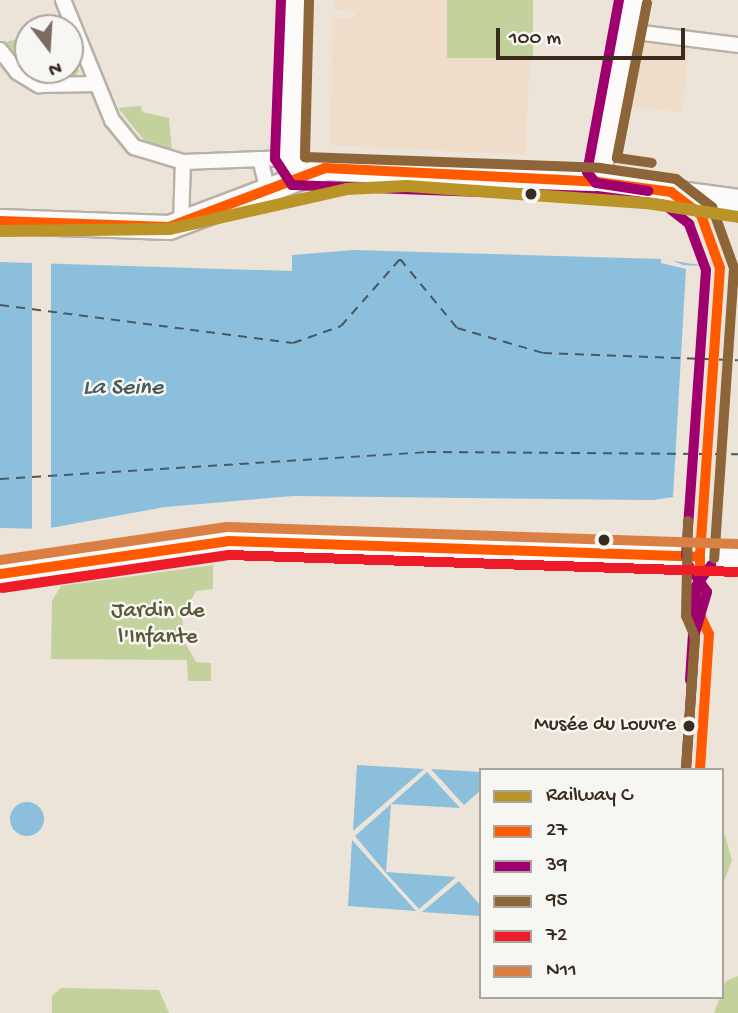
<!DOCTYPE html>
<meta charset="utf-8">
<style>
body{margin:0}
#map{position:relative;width:738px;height:1013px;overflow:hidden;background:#ece4d8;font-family:"Gochi Hand",sans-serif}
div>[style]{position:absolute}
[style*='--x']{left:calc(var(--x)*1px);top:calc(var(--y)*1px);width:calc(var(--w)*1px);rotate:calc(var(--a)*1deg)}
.built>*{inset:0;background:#efdcc9;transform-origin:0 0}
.green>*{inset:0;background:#c3d19c;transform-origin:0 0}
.water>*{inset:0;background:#8cbfdb}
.round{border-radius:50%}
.pier>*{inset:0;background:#ece4d8;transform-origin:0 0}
.ferry>*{height:2px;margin-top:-1px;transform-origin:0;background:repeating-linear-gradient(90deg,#495960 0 9px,transparent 0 16px)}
.roads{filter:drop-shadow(2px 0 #b8b1a9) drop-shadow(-2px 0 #b8b1a9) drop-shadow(0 2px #b8b1a9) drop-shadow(0 -2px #b8b1a9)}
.street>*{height:14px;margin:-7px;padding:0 7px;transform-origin:7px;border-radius:7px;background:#fcfbf9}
.secondary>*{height:21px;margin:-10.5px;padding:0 10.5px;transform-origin:10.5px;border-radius:10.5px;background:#fcfbf9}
.primary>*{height:23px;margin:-11.5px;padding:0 11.5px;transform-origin:11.5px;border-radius:11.5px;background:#fcfbf9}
.bus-1>*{height:10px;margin:-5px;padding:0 5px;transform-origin:5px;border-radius:5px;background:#ff5a00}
.bus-2>*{height:10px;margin:-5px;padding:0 5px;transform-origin:5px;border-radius:5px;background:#a0006e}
.bus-3>*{height:10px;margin:-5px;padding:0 5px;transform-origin:5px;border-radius:5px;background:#8d6538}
.bus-4>*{height:10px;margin:-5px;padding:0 5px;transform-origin:5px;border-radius:5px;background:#ee1b29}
.bus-5>*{height:10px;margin:-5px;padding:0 5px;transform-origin:5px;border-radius:5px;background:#db8044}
.rail-1>*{height:12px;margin:-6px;padding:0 6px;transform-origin:6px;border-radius:6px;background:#ba9427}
.dots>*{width:19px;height:19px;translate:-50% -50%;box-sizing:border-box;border:4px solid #f6f6f2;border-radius:50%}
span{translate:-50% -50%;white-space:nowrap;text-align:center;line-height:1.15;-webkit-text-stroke:5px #f6f6f2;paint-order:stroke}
.bus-label{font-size:21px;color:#3b2a1e}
.right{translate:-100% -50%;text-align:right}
.park-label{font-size:23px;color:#5a5835}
.water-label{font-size:24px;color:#495960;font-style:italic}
.legend{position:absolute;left:479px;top:768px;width:245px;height:231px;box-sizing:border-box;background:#f6f6f2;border:2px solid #aba49d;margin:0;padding:9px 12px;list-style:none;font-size:21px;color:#3b2a1e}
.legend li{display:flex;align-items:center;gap:14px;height:35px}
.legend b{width:35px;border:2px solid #aba49d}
.north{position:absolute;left:14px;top:14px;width:70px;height:70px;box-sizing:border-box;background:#f6f6f2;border:2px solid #aba49d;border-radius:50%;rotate:163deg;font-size:19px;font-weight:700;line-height:28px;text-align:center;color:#3b2a1e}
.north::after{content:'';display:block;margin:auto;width:24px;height:32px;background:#796b5f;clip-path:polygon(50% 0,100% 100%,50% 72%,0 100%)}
.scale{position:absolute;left:496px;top:28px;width:189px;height:32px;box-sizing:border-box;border:4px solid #3b2a1e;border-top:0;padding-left:9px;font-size:21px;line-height:24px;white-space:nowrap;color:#3b2a1e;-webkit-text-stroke:5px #f6f6f2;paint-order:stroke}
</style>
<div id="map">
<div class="built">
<i style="clip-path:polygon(334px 0,533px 0,525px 155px,330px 145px,333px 18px,354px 18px,355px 12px,334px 9px)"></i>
<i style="left:635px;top:43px;width:54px;height:64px;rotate:6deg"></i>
</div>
<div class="green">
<i style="left:447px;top:0;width:86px;height:58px"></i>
<i style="clip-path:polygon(28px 36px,28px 69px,6px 42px)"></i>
<i style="clip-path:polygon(70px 48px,79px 71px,74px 77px,30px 70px,70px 70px)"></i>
<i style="clip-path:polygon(141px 106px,142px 112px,169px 118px,172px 152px,144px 140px,118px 108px)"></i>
<i style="clip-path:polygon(213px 565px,213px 589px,196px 591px,182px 616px,184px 641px,196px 662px,211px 663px,211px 681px,188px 681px,187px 660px,51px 659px,52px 601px,61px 586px)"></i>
<i style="clip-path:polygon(722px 826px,732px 860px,722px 887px)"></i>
<i style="clip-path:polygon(738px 976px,738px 1013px,714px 1013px,726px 981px)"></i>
<i style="clip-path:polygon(61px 988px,159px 990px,169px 1013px,52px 1013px,52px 996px)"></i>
</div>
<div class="water">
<i style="clip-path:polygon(353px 250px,661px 259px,738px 271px,738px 501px,293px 496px,165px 507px,45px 529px,0 528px,0 262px,292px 271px,292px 255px)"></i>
<i style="clip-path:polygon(357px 765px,424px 769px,353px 831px)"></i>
<i style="clip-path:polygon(431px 769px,481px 772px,481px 790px,464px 805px)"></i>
<i style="clip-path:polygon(427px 772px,460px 808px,391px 804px,386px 872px,456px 877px,419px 909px,386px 873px,355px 836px)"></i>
<i class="round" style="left:10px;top:802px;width:34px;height:34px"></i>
<i style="clip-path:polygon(352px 840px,416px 911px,348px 906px)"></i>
<i style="clip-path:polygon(459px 881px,481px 906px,481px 916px,422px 912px)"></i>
</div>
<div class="pier">
<i style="clip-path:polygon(661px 256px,683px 265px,738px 268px,738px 505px,673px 501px,647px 508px,647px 501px,673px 497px,684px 303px,686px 269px,661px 263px)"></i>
<i style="left:32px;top:260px;width:19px;height:272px"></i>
</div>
<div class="ferry">
<i style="--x:0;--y:305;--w:295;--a:7.4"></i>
<i style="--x:293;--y:343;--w:51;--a:-19.5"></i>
<i style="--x:341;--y:326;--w:89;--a:-48.6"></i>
<i style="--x:400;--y:259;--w:89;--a:50.4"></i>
<i style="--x:457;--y:328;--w:90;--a:16.2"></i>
<i style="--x:543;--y:353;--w:195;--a:2.1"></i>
<i style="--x:0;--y:479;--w:428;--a:-3.6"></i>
<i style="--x:427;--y:452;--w:311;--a:0.4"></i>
</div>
<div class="roads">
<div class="street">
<i style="--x:63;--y:0;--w:130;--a:67.8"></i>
<i style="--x:112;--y:120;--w:35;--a:51"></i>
<i style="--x:134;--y:147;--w:51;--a:17"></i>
<i style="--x:183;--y:162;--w:106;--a:-2.2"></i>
<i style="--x:627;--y:31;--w:112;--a:7.2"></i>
<i style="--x:0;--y:50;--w:28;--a:52"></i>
<i style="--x:17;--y:72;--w:26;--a:31"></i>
<i style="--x:39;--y:85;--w:58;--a:-1"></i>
<i style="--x:260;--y:159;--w:29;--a:76"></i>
<i style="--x:181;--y:224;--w:62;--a:-88.2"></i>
</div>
<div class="secondary">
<i style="--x:295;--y:0;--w:158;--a:92.2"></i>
<i style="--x:289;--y:158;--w:18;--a:56"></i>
<i style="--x:598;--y:182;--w:185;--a:-79.1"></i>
</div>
<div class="primary">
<i style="--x:0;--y:221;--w:169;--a:2"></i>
<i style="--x:169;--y:227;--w:167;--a:-20.7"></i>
<i style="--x:325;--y:168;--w:273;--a:2.9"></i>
<i style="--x:598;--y:182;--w:141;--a:7.7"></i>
<i style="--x:0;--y:574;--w:230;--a:-8.2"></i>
<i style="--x:228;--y:541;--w:510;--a:1.91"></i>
</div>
</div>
<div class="bus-1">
<i style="--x:0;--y:221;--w:169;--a:2"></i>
<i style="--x:169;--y:227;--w:167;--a:-20.7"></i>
<i style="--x:325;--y:168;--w:273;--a:2.9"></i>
<i style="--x:598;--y:182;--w:74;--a:7.8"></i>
<i style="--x:671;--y:192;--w:38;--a:37"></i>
<i style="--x:701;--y:215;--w:56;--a:70.3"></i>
<i style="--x:720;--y:268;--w:290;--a:94"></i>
<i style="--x:700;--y:557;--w:58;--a:90"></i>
<i style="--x:700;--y:615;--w:21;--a:65"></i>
<i style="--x:709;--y:634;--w:136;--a:93.8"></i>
<i style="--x:0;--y:574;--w:230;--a:-8.2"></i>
<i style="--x:228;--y:541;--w:472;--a:1.9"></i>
</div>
<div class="bus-2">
<i style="--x:281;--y:0;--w:159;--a:92.2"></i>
<i style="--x:275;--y:159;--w:31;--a:57"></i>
<i style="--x:292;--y:185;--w:305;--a:2.1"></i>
<i style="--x:597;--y:196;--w:69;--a:7.5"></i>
<i style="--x:665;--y:205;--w:31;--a:38"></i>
<i style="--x:689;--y:224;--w:49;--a:69.7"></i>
<i style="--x:706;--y:270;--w:287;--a:94"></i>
<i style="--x:619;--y:0;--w:175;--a:100.5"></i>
<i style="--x:587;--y:172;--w:14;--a:51"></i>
<i style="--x:596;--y:183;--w:53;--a:8.7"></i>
<i style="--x:690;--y:680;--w:94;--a:-86.3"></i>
<i style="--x:696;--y:586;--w:26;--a:-54"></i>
<i style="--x:686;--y:769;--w:136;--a:-86.2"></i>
<i style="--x:695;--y:633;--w:43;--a:-73.7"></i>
<i style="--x:707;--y:592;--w:33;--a:-125"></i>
</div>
<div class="bus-3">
<i style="--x:309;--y:1;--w:156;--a:91.5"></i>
<i style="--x:305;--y:157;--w:295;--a:2.1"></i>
<i style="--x:600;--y:168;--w:77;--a:8.2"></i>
<i style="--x:676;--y:179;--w:46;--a:37.9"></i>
<i style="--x:712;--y:207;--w:65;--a:70.2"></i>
<i style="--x:734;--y:268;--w:291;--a:93.9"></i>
<i style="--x:647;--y:3;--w:158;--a:101"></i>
<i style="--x:617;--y:158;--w:35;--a:8"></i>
<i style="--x:686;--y:769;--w:132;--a:-86.1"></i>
<i style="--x:695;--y:637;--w:23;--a:-113"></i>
<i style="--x:686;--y:616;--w:95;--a:-88.8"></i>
</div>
<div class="bus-4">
<i style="--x:2;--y:588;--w:229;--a:-8.3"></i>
<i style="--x:229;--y:555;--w:509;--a:1.91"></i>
</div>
<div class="bus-5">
<i style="--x:0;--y:560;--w:229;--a:-8.3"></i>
<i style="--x:227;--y:527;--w:511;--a:1.91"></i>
</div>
<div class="rail-1">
<i style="--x:0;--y:231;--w:170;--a:-0.7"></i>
<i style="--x:170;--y:229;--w:181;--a:-12.7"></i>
<i style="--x:347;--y:189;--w:60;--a:-2.9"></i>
<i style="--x:407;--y:186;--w:241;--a:4.1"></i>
<i style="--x:647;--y:203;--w:92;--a:8.7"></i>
</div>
<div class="dots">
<i style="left:531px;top:194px;background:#3b2a1e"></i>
<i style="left:604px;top:540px;background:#3b2a1e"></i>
<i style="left:689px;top:726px;background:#3b2a1e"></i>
</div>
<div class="bus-label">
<span class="right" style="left:676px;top:726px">Musée du Louvre</span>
</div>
<div class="park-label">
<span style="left:158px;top:625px">Jardin de<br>l'Infante</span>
</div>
<div class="water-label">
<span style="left:123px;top:389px">La Seine</span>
</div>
<ul class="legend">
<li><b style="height:9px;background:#ba9427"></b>Railway C</li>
<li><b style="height:9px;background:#ff5a00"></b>27</li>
<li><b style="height:9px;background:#a0006e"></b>39</li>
<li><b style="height:9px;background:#8d6538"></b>95</li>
<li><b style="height:9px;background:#ee1b29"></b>72</li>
<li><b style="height:9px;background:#db8044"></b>N11</li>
</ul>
<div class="north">N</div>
<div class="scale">100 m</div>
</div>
